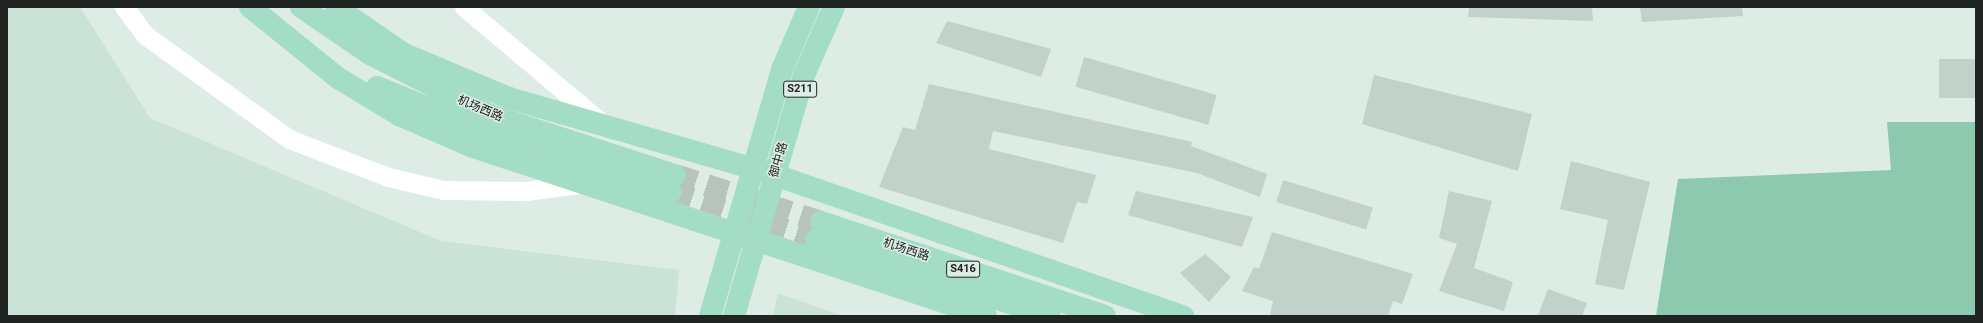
<!DOCTYPE html>
<meta charset="utf-8">
<style>
body{margin:0}
#map{position:relative;width:1983px;height:323px;overflow:hidden;background:#ddece5;font-family:Roboto,"Noto Sans SC",sans-serif}
div>[style]{position:absolute}
[style*='--x']{left:calc(var(--x)*1px);top:calc(var(--y)*1px);width:calc(var(--w)*1px);rotate:calc(var(--a)*1deg)}
.built>*{inset:0;background:#cbe2d7}
.green>*{inset:0;background:#8dc9ae}
.building>*{inset:0;background:#c2d1c9;transform-origin:0 0}
.primary-tunnel>*{height:22px;margin-top:-11px;transform-origin:0;background:repeating-linear-gradient(90deg,#b7c4be 0 22px,transparent 0 33px)}
.tertiary>*{height:19px;margin:-9.5px;padding:0 9.5px;transform-origin:9.5px;border-radius:9.5px;background:#fff}
.primary>*{height:22px;margin:-11px;padding:0 11px;transform-origin:11px;border-radius:11px;background:#a4ddc6}
span{translate:-50% -50%;white-space:nowrap;text-align:center;line-height:1.15;-webkit-text-stroke:3px #ddece5;paint-order:stroke}
.shield-label span{padding:1px 3px;background:#ddece5;border:1px solid;border-radius:3px;-webkit-text-stroke-width:0}
.shield-label{font-size:11px;color:#202523;font-weight:700}
.street-label{font-size:12px;color:#202523}
.frame{position:absolute;inset:0;border:8px solid #202523;pointer-events:none}
</style>
<div id="map">
<div class="built">
<i style="clip-path:polygon(7px 7px,80px 7px,150px 118px,441px 241px,679px 270px,675px 316px,7px 316px)"></i>
<i style="clip-path:polygon(778px 293px,843px 316px,773px 316px)"></i>
</div>
<div class="green">
<i style="clip-path:polygon(1887px 122px,1976px 122px,1976px 316px,1656px 316px,1678px 179px,1891px 170px)"></i>
</div>
<div class="building">
<i style="clip-path:polygon(1469px 7px,1592px 7px,1593px 21px,1468px 17px)"></i>
<i style="clip-path:polygon(1640px 7px,1742px 7px,1743px 16px,1642px 22px)"></i>
<i style="clip-path:polygon(947px 21px,1051px 49px,1041px 77px,936px 43px)"></i>
<i style="left:1084px;top:57px;width:138px;height:31px;rotate:16deg"></i>
<i style="left:1976px;top:59px;width:39px;height:37px;rotate:90deg"></i>
<i style="clip-path:polygon(1374px 75px,1532px 114px,1518px 171px,1362px 124px)"></i>
<i style="clip-path:polygon(929px 84px,1192px 142px,1191px 146px,1267px 174px,1260px 197px,1197px 173px,993px 131px,989px 149px,1096px 175px,1087px 204px,1077px 202px,1063px 243px,879px 187px,903px 127px,915px 130px)"></i>
<i style="clip-path:polygon(1571px 161px,1650px 182px,1624px 290px,1595px 284px,1608px 220px,1560px 209px)"></i>
<i style="left:1283px;top:180px;width:94px;height:23px;rotate:17deg"></i>
<i style="clip-path:polygon(1136px 191px,1253px 217px,1242px 247px,1128px 215px)"></i>
<i style="clip-path:polygon(1449px 191px,1492px 201px,1474px 268px,1513px 282px,1504px 311px,1439px 291px,1457px 244px,1439px 238px)"></i>
<i style="clip-path:polygon(1272px 232px,1413px 274px,1402px 304px,1393px 301px,1388px 316px,1270px 316px,1273px 301px,1242px 291px,1254px 267px,1259px 269px)"></i>
<i style="clip-path:polygon(1205px 254px,1231px 277px,1209px 302px,1180px 273px)"></i>
<i style="clip-path:polygon(1548px 289px,1587px 303px,1582px 316px,1538px 316px)"></i>
</div>
<div class="primary-tunnel">
<i style="--x:675;--y:175;--w:153;--a:17.8"></i>
<i style="--x:671;--y:192;--w:153;--a:18.3"></i>
</div>
<div class="tertiary">
<i style="--x:124;--y:7;--w:35;--a:53"></i>
<i style="--x:145;--y:35;--w:178;--a:35.8"></i>
<i style="--x:289;--y:139;--w:106;--a:21"></i>
<i style="--x:388;--y:177;--w:57;--a:13.1"></i>
<i style="--x:444;--y:190;--w:82;--a:0.7"></i>
<i style="--x:526;--y:191;--w:54;--a:-7.4"></i>
<i style="--x:464;--y:7;--w:182;--a:40.1"></i>
</div>
<div class="primary">
<i style="--x:250;--y:7;--w:113;--a:38.9"></i>
<i style="--x:338;--y:78;--w:74;--a:31.1"></i>
<i style="--x:401;--y:116;--w:78;--a:23.3"></i>
<i style="--x:473;--y:147;--w:540;--a:18.23"></i>
<i style="--x:301;--y:7;--w:83;--a:34.3"></i>
<i style="--x:370;--y:54;--w:135;--a:26.9"></i>
<i style="--x:490;--y:115;--w:194;--a:18"></i>
<i style="--x:336;--y:7;--w:83;--a:34.7"></i>
<i style="--x:404;--y:54;--w:114;--a:22.7"></i>
<i style="--x:509;--y:98;--w:277;--a:16.1"></i>
<i style="--x:775;--y:175;--w:432;--a:19.1"></i>
<i style="--x:377;--y:87;--w:148;--a:22.2"></i>
<i style="--x:514;--y:143;--w:164;--a:17.3"></i>
<i style="--x:821;--y:222;--w:299;--a:18.3"></i>
<i style="--x:816;--y:240;--w:246;--a:18"></i>
<i style="--x:710;--y:316;--w:259;--a:-73.7"></i>
<i style="--x:783;--y:67;--w:65;--a:-66.6"></i>
<i style="--x:734;--y:316;--w:251;--a:-73.8"></i>
<i style="--x:804;--y:75;--w:74;--a:-66.2"></i>
</div>
<div class="shield-label">
<span style="left:800px;top:89px">S211</span>
<span style="left:963px;top:269px">S416</span>
</div>
<div class="street-label">
<span style="left:480px;top:109px;rotate:23deg">机场西路</span>
<span style="left:779px;top:160px;rotate:-74deg">御中路</span>
<span style="left:906px;top:250px;rotate:18deg">机场西路</span>
</div>
<div class="frame"></div>
</div>
